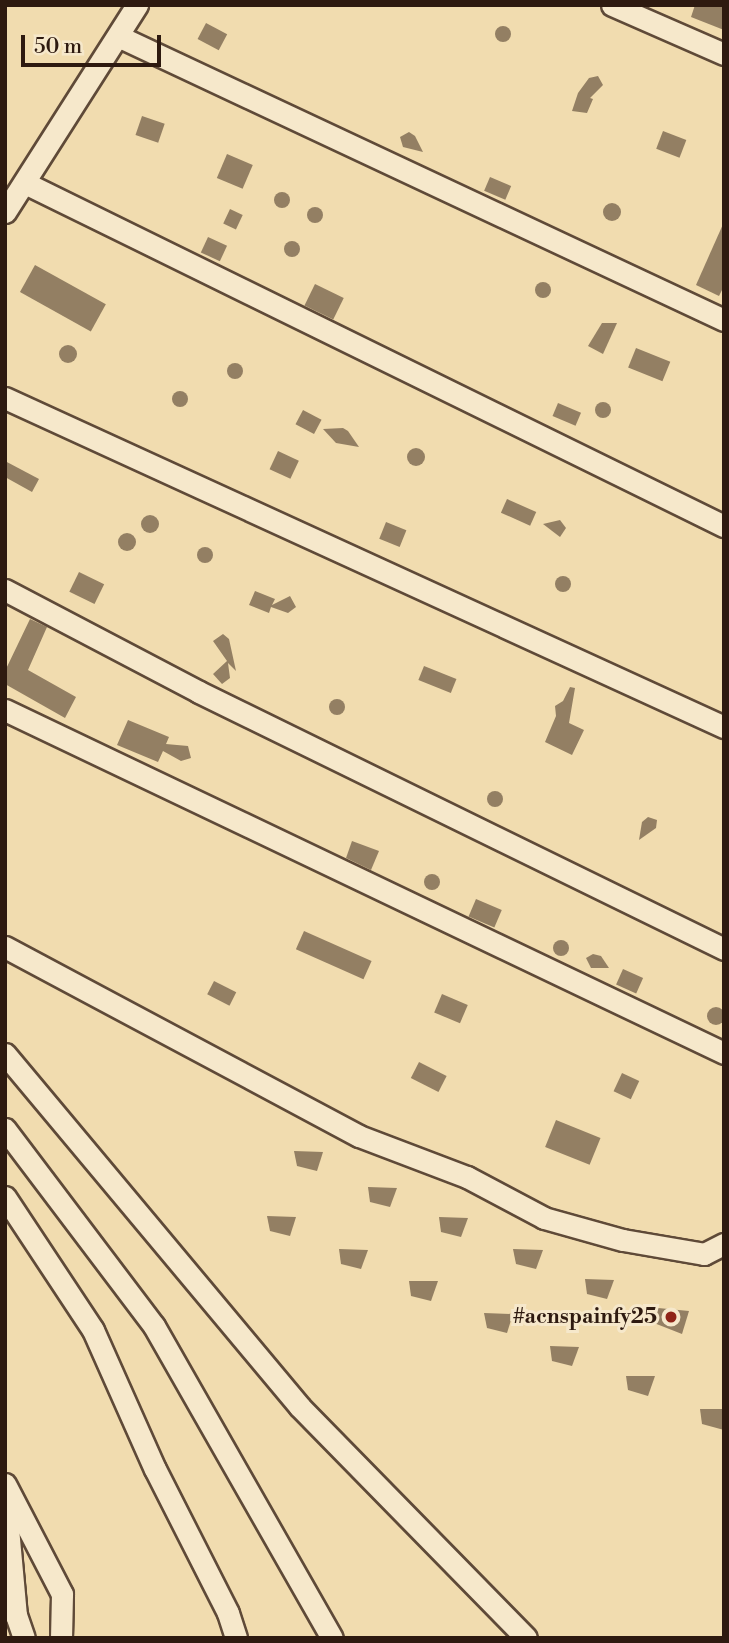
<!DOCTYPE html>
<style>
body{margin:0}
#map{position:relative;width:729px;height:1643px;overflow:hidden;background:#f1dcaf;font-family:"Libre Bodoni",serif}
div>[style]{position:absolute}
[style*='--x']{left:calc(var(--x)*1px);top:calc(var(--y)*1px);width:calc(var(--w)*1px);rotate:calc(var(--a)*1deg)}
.building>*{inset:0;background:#937f63;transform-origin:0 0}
.round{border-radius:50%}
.roads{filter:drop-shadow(2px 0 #5f4a38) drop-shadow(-2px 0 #5f4a38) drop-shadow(0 2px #5f4a38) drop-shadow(0 -2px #5f4a38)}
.minor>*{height:21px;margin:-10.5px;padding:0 10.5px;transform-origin:10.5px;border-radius:10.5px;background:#f6e8cb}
.dots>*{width:19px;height:19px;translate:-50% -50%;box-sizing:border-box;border:4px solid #f6e8cb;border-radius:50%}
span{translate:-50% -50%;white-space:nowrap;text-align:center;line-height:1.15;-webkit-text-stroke:6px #f6e8cb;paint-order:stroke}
.poi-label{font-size:21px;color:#2e1a10;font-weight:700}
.right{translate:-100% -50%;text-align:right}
.frame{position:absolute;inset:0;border:7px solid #2e1a10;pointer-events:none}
.scale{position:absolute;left:21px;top:35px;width:140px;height:32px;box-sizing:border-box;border:4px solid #2e1a10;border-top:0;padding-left:9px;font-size:21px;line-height:24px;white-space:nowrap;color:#2e1a10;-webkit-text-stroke:5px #f6e8cb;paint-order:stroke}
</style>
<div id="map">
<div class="building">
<i style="clip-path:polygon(695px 5px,724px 5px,724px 30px,691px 17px)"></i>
<i style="left:206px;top:23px;width:24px;height:18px;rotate:28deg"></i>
<i class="round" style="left:495px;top:26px;width:16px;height:16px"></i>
<i style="clip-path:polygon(598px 76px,603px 85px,590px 98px,593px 99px,587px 113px,572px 111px,578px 93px,589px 78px)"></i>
<i style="left:142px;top:116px;width:24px;height:20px;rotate:19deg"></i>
<i style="left:663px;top:131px;width:25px;height:19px;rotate:21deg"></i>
<i style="clip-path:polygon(409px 132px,415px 136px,423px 152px,403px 147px,400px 137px)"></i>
<i style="left:227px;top:154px;width:28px;height:26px;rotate:23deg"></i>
<i style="left:490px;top:177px;width:23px;height:15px;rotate:23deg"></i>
<i class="round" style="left:274px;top:192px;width:16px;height:16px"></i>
<i class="round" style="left:603px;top:203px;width:18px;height:18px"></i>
<i class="round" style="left:307px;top:207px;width:16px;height:16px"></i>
<i style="left:230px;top:209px;width:14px;height:16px;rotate:25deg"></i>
<i style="clip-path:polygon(724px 222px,724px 286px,719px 296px,696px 285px)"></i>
<i style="left:208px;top:237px;width:21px;height:17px;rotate:25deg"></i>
<i class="round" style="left:284px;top:241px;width:16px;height:16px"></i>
<i style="left:35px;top:265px;width:81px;height:31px;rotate:29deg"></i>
<i class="round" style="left:535px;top:282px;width:16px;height:16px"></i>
<i style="left:315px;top:284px;width:32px;height:24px;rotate:26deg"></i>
<i style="clip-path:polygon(602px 323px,617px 323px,603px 354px,588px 346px)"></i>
<i class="round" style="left:59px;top:345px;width:18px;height:18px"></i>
<i style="left:636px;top:348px;width:37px;height:21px;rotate:22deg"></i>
<i class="round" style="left:227px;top:363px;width:16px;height:16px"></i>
<i class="round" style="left:172px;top:391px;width:16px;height:16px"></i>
<i class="round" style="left:595px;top:402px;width:16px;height:16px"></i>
<i style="left:558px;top:403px;width:25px;height:14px;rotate:23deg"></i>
<i style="left:303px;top:410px;width:21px;height:16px;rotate:28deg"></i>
<i style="clip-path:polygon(343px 428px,348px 431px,359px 447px,336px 443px,323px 429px)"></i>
<i class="round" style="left:407px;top:448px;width:18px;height:18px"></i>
<i style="left:278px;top:451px;width:23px;height:20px;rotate:25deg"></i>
<i style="clip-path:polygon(5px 461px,39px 479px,32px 492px,5px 477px)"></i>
<i style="left:507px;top:499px;width:32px;height:15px;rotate:24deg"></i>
<i class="round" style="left:141px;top:515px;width:18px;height:18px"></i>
<i style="clip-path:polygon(560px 520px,566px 528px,560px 537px,543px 524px)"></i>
<i style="left:386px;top:522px;width:22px;height:18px;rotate:22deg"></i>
<i class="round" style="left:118px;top:533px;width:18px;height:18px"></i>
<i class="round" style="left:197px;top:547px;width:16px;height:16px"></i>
<i style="left:79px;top:572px;width:28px;height:22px;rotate:26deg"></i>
<i class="round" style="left:555px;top:576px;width:16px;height:16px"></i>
<i style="clip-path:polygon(255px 591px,275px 599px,272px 605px,290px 596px,296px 607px,288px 613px,271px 607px,269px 613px,249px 605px)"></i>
<i style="clip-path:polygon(30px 619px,47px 627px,28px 670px,76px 697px,65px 718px,5px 684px,5px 671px)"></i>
<i style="clip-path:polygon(223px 634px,229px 639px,236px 671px,228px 663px,230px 678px,222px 684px,213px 674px,227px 661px,213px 641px)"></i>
<i style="left:424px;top:666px;width:35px;height:15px;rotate:22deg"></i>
<i style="clip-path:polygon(570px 687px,575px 688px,569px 723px,584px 730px,572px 755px,545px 742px,556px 716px,555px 706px,563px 701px)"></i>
<i class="round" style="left:329px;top:699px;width:16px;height:16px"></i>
<i style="clip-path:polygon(128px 720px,169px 737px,166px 744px,188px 746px,191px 758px,181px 761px,163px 751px,158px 762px,117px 745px)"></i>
<i class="round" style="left:487px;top:791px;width:16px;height:16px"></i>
<i style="clip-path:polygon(648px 817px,657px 820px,656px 828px,639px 840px,642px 822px)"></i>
<i style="clip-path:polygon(352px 841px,379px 851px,371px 870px,346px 858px)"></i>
<i class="round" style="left:424px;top:874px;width:16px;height:16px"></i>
<i style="left:476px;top:899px;width:28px;height:19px;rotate:23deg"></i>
<i style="left:304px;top:931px;width:74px;height:20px;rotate:24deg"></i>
<i class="round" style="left:553px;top:940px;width:16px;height:16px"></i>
<i style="clip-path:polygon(593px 954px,601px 956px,609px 968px,591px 968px,586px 958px)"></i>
<i style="left:623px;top:969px;width:22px;height:17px;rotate:24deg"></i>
<i style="left:214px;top:981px;width:25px;height:15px;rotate:27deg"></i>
<i style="left:442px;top:994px;width:28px;height:20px;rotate:23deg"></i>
<i class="round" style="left:707px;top:1007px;width:18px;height:18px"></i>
<i style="left:419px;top:1062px;width:31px;height:18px;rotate:27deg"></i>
<i style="left:622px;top:1073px;width:19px;height:20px;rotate:25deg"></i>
<i style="left:556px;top:1120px;width:48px;height:29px;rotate:22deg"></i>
<i style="clip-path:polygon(294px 1151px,323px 1152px,317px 1171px,297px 1166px)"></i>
<i style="clip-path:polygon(368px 1187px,397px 1188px,390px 1207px,370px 1202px)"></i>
<i style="clip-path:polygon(267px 1216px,296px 1217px,290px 1236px,270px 1231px)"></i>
<i style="clip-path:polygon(439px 1217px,468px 1218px,461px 1237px,441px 1232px)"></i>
<i style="clip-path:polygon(339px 1249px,368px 1250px,361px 1269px,341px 1264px)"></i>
<i style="clip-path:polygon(513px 1249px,543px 1250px,536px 1269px,516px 1264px)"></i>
<i style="clip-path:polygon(585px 1279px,614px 1280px,607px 1299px,587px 1294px)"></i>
<i style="clip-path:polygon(409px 1281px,438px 1281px,431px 1301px,411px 1296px)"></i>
<i style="clip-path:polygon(658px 1308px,689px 1311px,682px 1334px,654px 1323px)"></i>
<i style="clip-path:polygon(484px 1313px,513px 1314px,507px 1333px,487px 1328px)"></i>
<i style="clip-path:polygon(550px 1346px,579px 1347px,572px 1366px,552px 1361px)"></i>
<i style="clip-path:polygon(626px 1376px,655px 1376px,648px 1396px,628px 1390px)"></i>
<i style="clip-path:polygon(700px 1409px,724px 1409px,724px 1430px,702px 1424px)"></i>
</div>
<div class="roads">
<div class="minor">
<i style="--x:612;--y:5;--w:122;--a:23.6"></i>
<i style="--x:120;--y:37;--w:667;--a:25.11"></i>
<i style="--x:25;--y:183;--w:779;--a:26.14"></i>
<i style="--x:5;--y:212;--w:246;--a:-57.5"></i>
<i style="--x:5;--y:398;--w:791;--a:24.59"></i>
<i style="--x:5;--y:590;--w:219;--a:27.7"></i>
<i style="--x:199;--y:692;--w:585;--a:26.08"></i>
<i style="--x:5;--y:710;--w:797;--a:25.5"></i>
<i style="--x:5;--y:947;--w:401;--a:28.1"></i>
<i style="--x:359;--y:1136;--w:116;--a:20.8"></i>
<i style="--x:467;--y:1177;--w:87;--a:28"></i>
<i style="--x:544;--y:1218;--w:82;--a:15.6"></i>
<i style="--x:623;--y:1240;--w:82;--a:9.8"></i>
<i style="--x:704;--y:1254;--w:22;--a:-27"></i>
<i style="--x:5;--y:1054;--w:460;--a:50.1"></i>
<i style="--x:300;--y:1407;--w:323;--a:45.6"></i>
<i style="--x:5;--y:1129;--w:247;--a:52.9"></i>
<i style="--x:154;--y:1326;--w:359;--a:60.3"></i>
<i style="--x:5;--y:1197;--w:159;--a:56.5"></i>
<i style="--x:93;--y:1330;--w:152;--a:66"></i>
<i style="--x:155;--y:1469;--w:161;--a:63.1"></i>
<i style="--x:228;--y:1613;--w:26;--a:72"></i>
<i style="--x:5;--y:1484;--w:124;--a:62.6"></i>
<i style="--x:62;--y:1594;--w:44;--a:91.3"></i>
<i style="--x:5;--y:1495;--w:121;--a:84.8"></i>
<i style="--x:16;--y:1615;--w:24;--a:71"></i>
</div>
</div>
<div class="dots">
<i style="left:671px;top:1317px;background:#8f2418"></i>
</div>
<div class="poi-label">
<span class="right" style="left:657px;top:1317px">#acnspainfy25</span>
</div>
<div class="frame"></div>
<div class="scale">50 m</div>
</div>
